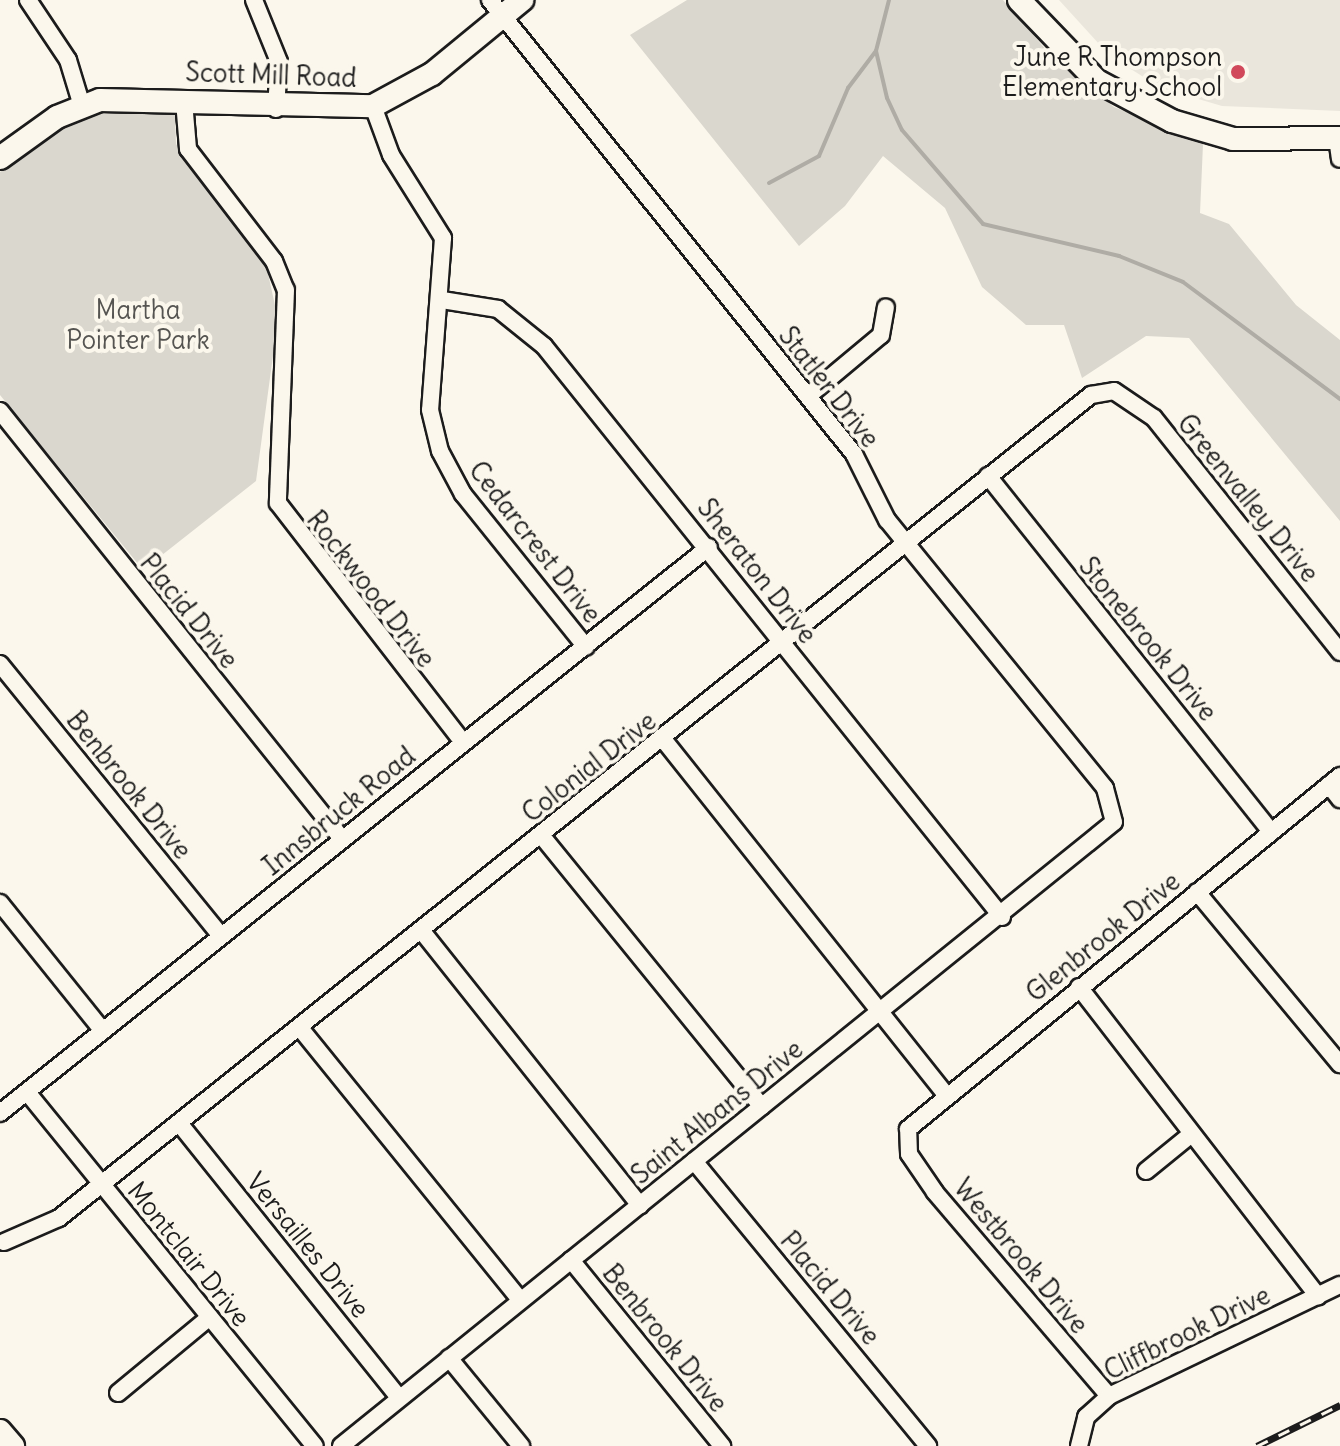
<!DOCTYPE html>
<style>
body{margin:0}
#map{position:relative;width:1340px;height:1446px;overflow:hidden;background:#fbf7ec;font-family:Delius,sans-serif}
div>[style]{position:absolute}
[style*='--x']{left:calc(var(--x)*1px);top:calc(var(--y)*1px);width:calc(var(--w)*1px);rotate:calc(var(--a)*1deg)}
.built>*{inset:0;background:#eae6dc}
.green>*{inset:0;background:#dad7ce}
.stream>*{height:4px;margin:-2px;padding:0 2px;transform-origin:2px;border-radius:2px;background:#afaca5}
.roads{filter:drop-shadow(2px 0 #1c1c1c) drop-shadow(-2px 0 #1c1c1c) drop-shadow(0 2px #1c1c1c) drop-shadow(0 -2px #1c1c1c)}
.street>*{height:16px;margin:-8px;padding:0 8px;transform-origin:8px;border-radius:8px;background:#fbf7ec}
.secondary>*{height:22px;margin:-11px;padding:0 11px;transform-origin:11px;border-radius:11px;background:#fbf7ec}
.rail>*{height:7px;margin-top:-3.5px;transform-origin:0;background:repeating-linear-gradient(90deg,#fbf7ec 0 12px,#1c1c1c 0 24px);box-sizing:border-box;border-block:2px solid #1c1c1c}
.dots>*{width:22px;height:22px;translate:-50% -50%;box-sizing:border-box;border:4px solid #fbf7ec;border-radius:50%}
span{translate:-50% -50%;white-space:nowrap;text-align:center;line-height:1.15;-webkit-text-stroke:8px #fbf7ec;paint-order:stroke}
.poi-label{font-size:26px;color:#1c1c1c}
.right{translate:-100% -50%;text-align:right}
.street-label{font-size:26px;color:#1c1c1c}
.park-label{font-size:26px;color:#555451}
</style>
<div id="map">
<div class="built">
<i style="clip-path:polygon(1059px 0,1340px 0,1340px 111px,1222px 106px,1161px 88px,1110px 56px)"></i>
</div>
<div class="green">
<i style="clip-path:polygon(687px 0,1003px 0,1054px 59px,1114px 107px,1203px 144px,1200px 213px,1229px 224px,1296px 305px,1340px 340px,1340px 521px,1189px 338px,1146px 336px,1082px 378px,1064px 325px,1026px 325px,982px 287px,945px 208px,883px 156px,845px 206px,799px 246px,630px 35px)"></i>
<i style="clip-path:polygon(120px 106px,175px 112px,176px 144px,267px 269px,278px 319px,256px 481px,143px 570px,0 395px,0 172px,72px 121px)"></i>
</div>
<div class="stream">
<i style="--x:889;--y:0;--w:53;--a:104.3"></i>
<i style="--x:876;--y:51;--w:48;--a:76.8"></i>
<i style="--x:887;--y:98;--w:35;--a:65"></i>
<i style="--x:902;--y:130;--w:124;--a:49.2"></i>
<i style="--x:983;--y:224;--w:140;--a:13.2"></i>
<i style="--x:1119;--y:256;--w:69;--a:22.1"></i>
<i style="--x:1183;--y:282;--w:196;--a:36.7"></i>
<i style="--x:769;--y:183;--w:57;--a:-28.4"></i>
<i style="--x:819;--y:156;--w:74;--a:-66.9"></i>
<i style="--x:848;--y:88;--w:46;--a:-52.9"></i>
</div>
<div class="roads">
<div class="street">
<i style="--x:28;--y:0;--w:72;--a:56.3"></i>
<i style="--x:68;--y:60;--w:48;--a:73.1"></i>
<i style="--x:254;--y:0;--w:67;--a:68"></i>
<i style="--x:279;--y:62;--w:47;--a:93.7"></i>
<i style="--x:184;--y:101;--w:48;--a:85.2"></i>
<i style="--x:188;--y:149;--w:141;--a:52.5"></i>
<i style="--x:274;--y:261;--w:31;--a:68"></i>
<i style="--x:286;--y:290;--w:213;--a:92.2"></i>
<i style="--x:278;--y:503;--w:302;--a:52.3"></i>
<i style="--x:373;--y:106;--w:52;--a:69.8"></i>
<i style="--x:391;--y:155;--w:98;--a:57.9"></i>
<i style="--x:443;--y:238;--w:172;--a:94.3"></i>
<i style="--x:430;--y:410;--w:42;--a:76.3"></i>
<i style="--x:440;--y:451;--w:49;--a:61.9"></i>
<i style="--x:463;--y:494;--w:196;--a:51.2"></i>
<i style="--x:1337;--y:138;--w:21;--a:82"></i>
<i style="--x:442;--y:300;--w:57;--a:9.1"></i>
<i style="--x:498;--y:309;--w:59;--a:38.8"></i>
<i style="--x:544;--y:346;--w:732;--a:51.27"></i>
<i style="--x:808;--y:396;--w:95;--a:-39.9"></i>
<i style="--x:881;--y:335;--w:28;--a:-80"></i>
<i style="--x:0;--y:411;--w:548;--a:51.37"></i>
<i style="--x:988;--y:476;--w:455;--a:51.5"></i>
<i style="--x:0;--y:664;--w:350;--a:50.9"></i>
<i style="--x:663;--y:739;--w:455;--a:51.5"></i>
<i style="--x:1329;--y:785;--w:18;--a:52"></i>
<i style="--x:541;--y:835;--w:350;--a:50.9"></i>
<i style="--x:1197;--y:892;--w:224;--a:50.3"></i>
<i style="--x:0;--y:903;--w:164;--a:51.2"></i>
<i style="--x:421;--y:930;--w:352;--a:51.5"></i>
<i style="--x:1079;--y:987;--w:391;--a:52.3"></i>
<i style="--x:300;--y:1028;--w:350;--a:51"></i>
<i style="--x:27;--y:1092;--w:456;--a:50.9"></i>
<i style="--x:0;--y:1113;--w:907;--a:-38.6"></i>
<i style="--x:179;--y:1123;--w:352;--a:51.3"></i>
<i style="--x:694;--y:1161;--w:369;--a:50.6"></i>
<i style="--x:1146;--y:1171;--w:55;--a:-39.1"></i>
<i style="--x:4;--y:1242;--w:60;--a:-23.6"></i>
<i style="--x:59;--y:1218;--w:1320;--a:-38.57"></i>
<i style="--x:1091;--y:395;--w:23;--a:-10"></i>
<i style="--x:1114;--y:391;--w:48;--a:34"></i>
<i style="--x:1154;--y:418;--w:299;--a:51.5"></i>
<i style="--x:571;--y:1260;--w:240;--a:50.9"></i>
<i style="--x:449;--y:1358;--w:114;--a:50.7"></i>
<i style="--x:118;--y:1393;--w:119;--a:-39.6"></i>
<i style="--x:1109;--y:1396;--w:268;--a:-130.5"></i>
<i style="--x:935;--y:1192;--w:46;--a:-124.4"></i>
<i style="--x:909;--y:1154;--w:25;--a:-92"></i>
<i style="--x:908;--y:1129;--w:558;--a:-39.25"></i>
<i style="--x:341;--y:1446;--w:993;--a:-38.91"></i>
<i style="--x:1114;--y:822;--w:35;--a:-105"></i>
<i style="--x:1105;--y:788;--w:345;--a:-129.1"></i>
<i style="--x:887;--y:520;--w:74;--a:-116.6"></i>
<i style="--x:854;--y:454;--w:582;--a:-128.72"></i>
<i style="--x:1079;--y:1446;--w:30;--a:-76"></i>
<i style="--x:1086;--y:1417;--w:31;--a:-42"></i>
<i style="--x:1109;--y:1396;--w:256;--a:-25.7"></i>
</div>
<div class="secondary">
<i style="--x:1019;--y:0;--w:112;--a:46.1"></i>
<i style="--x:1097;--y:81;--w:85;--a:28.1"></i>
<i style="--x:1172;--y:121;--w:64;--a:16.4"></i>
<i style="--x:1233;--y:139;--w:107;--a:-0.5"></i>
<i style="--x:0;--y:158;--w:70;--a:-35.7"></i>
<i style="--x:57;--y:117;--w:46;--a:-21.6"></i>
<i style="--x:100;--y:100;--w:273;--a:1.3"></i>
<i style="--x:373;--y:106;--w:67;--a:-28.5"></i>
<i style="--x:432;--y:74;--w:117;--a:-39.4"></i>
<i style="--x:0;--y:1431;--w:20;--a:49"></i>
</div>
</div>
<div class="rail">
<i style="--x:1257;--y:1446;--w:93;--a:-26.3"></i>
</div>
<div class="dots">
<i style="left:1238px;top:72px;background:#d1495b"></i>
</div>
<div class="poi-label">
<span class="right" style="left:1222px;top:72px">June R Thompson<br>Elementary School</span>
</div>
<div class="street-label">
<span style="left:271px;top:75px;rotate:2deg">Scott Mill Road</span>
<span style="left:829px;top:387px;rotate:52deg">Statler Drive</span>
<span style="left:1248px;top:498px;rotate:51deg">Greenvalley Drive</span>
<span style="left:535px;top:542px;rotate:52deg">Cedarcrest Drive</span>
<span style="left:757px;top:571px;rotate:52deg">Sheraton Drive</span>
<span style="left:371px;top:589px;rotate:52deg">Rockwood Drive</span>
<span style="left:189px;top:611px;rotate:51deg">Placid Drive</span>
<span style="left:1148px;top:639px;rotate:51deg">Stonebrook Drive</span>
<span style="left:589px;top:767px;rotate:-38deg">Colonial Drive</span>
<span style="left:129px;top:785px;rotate:51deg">Benbrook Drive</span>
<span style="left:339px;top:811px;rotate:-39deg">Innsbruck Road</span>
<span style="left:1103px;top:937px;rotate:-39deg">Glenbrook Drive</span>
<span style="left:717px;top:1112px;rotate:-39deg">Saint Albans Drive</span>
<span style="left:308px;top:1245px;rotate:51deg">Versailles Drive</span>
<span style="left:189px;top:1254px;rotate:51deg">Montclair Drive</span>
<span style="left:1021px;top:1256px;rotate:50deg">Westbrook Drive</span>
<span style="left:830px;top:1288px;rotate:50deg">Placid Drive</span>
<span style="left:1187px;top:1333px;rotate:-26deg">Cliffbrook Drive</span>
<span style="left:665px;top:1338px;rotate:51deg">Benbrook Drive</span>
</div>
<div class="park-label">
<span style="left:138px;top:325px">Martha<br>Pointer Park</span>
</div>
</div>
